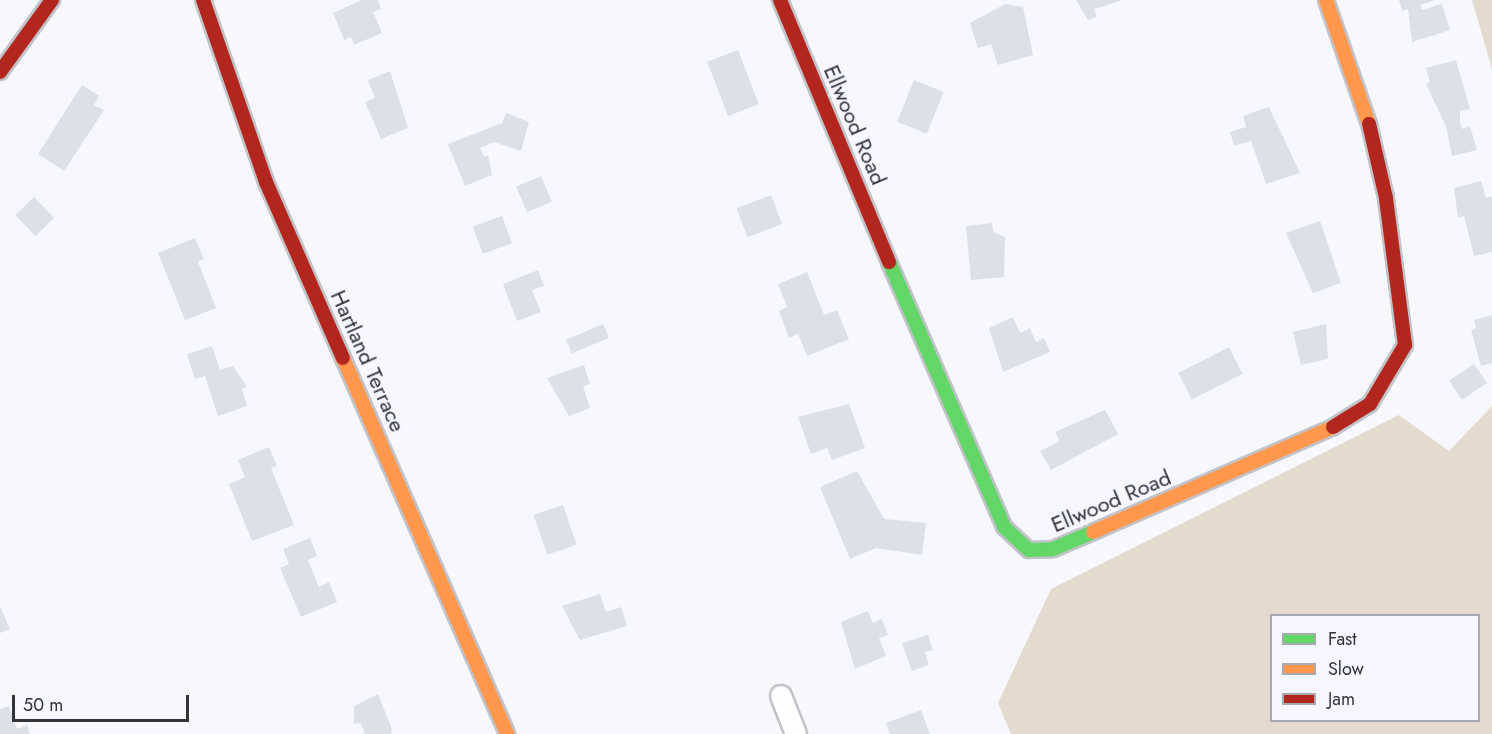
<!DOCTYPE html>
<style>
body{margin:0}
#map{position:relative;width:1492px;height:734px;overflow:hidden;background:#f7f8fd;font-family:Jost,sans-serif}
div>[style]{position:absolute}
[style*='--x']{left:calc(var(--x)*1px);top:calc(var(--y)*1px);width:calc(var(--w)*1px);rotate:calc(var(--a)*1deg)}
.forest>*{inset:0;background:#e4dbce}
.building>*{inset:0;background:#dee0e8;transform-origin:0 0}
.roads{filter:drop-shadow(2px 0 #c2c3c8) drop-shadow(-2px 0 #c2c3c8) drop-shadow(0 2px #c2c3c8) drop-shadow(0 -2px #c2c3c8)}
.street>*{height:20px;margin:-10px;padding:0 10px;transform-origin:10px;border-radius:10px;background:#fefeff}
.fast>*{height:14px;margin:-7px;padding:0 7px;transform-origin:7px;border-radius:7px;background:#63d668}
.slow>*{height:14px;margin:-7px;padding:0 7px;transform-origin:7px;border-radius:7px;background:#ff974d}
.jam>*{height:14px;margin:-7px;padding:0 7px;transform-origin:7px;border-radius:7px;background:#b3261e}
span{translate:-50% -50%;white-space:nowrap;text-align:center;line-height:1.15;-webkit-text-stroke:4.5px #f5f6ff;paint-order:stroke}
.street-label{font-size:22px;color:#333439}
.legend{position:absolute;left:1270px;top:614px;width:210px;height:108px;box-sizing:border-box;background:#f5f6ff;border:2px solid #a7a8b0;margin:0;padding:8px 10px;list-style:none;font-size:18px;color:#333439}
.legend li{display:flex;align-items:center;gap:12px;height:30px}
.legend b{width:30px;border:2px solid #a7a8b0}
.scale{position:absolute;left:12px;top:695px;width:177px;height:27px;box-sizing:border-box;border:3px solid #333439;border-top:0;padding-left:8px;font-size:18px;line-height:21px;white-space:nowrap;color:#333439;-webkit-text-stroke:4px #f5f6ff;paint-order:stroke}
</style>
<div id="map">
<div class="forest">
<i style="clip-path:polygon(1472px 0,1492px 0,1492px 69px)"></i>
<i style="clip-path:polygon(evenodd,1492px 406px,1492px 734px,1011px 734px,998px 703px,1051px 589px,1399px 415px,1449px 451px,1492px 406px,1272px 616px,1478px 616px,1478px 720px,1272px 720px,1272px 616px)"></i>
</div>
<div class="building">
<i style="clip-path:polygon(362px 0,378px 0,381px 9px,373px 12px,382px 33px,354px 45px,351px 37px,344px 40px,333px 13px)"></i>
<i style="clip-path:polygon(1076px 0,1120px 0,1120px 1px,1094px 9px,1097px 17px,1088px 20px)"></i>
<i style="clip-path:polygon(1399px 0,1435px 0,1420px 5px,1422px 10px,1442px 4px,1450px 30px,1412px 42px,1408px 9px,1402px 11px)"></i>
<i style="clip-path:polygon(1005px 4px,1023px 7px,1033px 55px,998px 65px,991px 44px,978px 48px,970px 23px)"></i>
<i style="left:738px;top:50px;width:58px;height:33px;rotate:69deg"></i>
<i style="clip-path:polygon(1456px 60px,1470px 109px,1460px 111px,1460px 122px,1462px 129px,1470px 126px,1477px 150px,1452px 156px,1446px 126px,1426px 84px,1430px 82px,1426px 68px)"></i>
<i style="clip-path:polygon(390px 71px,408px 128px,381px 139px,365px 102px,375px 98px,368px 80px)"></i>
<i style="left:914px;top:80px;width:32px;height:45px;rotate:22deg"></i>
<i style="clip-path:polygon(82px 85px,99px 96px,94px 105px,104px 110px,64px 171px,38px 154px)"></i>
<i style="clip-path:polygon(1269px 107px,1300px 173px,1266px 184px,1251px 141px,1234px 146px,1230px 132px,1246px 127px,1243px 116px)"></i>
<i style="clip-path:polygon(506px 113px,529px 122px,521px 151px,494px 142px,480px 148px,484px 157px,488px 155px,492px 175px,465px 186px,448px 144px,502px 123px)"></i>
<i style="left:541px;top:176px;width:28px;height:27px;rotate:67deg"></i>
<i style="clip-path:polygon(1481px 181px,1486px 198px,1492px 196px,1492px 252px,1474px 256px,1464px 216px,1458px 218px,1454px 188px)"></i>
<i style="left:771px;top:195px;width:31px;height:37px;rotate:69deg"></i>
<i style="left:34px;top:197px;width:29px;height:26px;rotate:46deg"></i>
<i style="left:502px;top:216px;width:29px;height:31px;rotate:70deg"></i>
<i style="clip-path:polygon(1320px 221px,1341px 283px,1313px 293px,1286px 233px)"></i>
<i style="clip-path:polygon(992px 223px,993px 232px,1005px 237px,1004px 277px,971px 280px,966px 226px)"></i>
<i style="clip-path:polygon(195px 238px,204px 259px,198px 262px,216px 308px,185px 320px,158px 253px)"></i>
<i style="clip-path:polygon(538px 270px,544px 286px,532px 290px,541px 312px,517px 321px,503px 284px)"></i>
<i style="clip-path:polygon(807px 272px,824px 315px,837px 310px,849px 339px,807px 356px,798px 334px,789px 338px,779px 311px,787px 307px,778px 284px)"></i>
<i style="clip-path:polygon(1492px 315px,1492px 363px,1481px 366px,1471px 330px,1476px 328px,1474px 320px)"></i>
<i style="clip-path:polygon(1013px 317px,1020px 333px,1030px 328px,1036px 342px,1044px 338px,1050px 352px,1003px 372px,989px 328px)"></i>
<i style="left:603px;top:324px;width:15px;height:40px;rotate:67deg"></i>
<i style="clip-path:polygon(1326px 324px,1328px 359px,1301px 365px,1293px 332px)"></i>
<i style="clip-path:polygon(212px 346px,220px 370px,233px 366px,247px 387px,242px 389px,247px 406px,218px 416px,205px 376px,195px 379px,187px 354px)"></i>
<i style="left:1229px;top:347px;width:30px;height:57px;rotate:63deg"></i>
<i style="left:1474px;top:364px;width:23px;height:30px;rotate:56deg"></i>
<i style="clip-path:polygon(584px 365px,590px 384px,583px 386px,590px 408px,569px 416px,547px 378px)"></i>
<i style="clip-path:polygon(849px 404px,865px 448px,832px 460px,827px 448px,811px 454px,798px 417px)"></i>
<i style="clip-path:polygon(1105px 410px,1118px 434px,1051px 470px,1040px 451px,1060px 441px,1055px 432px)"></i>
<i style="clip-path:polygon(269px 447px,277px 466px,271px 468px,294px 525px,252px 541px,229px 484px,245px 477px,238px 460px)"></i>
<i style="clip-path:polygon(857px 471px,884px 519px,926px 523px,922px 555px,876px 548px,850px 559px,820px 487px)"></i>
<i style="left:563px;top:505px;width:42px;height:31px;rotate:71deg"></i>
<i style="clip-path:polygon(310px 538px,317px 556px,308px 560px,319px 587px,329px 582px,337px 602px,301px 617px,280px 568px,289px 564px,283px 549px)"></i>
<i style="clip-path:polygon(600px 594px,606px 612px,621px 607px,627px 626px,580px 640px,562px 606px)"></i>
<i style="clip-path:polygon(0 606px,10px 629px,0 633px)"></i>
<i style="clip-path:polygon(868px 611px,873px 623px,882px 619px,888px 635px,879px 638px,886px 656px,855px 669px,841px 622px)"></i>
<i style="clip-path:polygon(928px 635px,933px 650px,925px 652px,929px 665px,912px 671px,902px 643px)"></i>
<i style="clip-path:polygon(378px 694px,392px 729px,391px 734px,365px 734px,361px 723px,354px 724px,354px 706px)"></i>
<i style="clip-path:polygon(9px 706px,17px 729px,27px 725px,30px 734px,0 734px,0 709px)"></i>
<i style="clip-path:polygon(921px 710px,930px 734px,890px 734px,886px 723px)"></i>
</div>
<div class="roads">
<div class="street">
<i style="--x:781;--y:696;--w:41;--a:68.5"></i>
</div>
<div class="fast">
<i style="--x:889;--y:262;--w:289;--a:66.5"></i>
<i style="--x:1004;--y:527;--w:34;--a:43"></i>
<i style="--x:1029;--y:550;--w:24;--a:-2"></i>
<i style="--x:1053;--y:549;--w:43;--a:-23"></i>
</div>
<div class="slow">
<i style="--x:1326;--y:0;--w:131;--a:70.9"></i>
<i style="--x:343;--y:358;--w:410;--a:66.4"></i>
<i style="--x:1093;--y:532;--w:262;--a:-23.6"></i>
</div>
<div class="jam">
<i style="--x:203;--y:0;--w:193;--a:70.9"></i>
<i style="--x:266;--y:182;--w:192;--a:66.4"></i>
<i style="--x:780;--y:0;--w:284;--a:67.4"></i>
<i style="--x:0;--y:72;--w:89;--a:-54.2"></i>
<i style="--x:1333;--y:427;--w:44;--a:-31.9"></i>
<i style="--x:1370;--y:404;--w:69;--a:-59.3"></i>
<i style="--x:1405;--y:345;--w:148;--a:-97.4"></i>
<i style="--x:1386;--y:198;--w:76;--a:-102.9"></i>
</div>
</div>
<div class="street-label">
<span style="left:855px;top:125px;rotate:67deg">Ellwood Road</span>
<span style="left:368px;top:361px;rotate:66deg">Hartland Terrace</span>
<span style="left:1111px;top:501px;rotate:-23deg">Ellwood Road</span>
</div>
<ul class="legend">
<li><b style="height:8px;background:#63d668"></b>Fast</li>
<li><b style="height:8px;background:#ff974d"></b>Slow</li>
<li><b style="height:8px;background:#b3261e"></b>Jam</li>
</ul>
<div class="scale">50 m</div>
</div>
